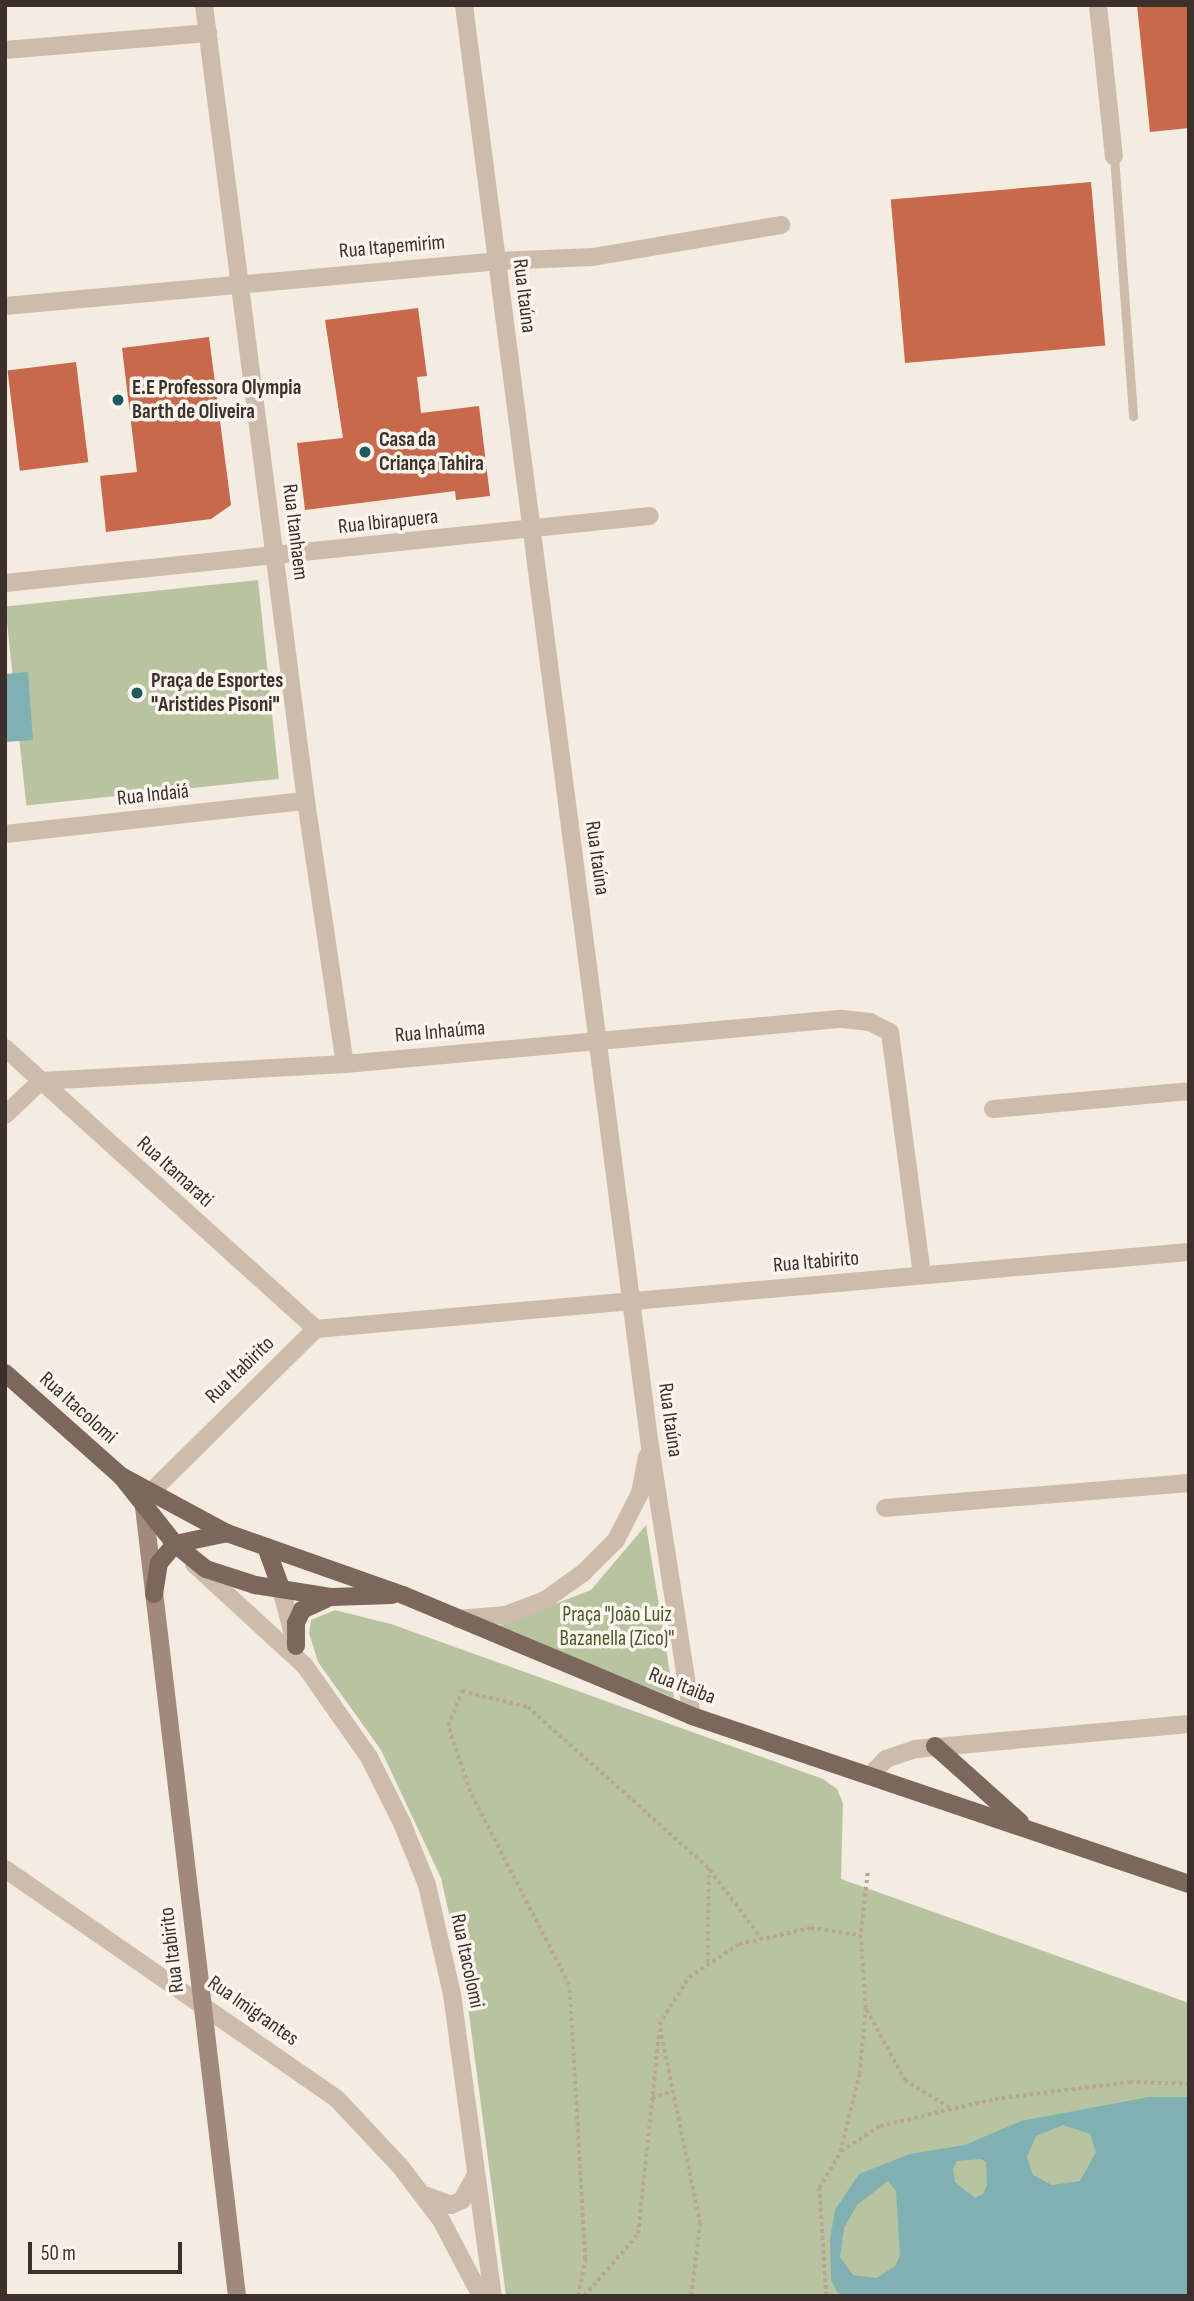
<!DOCTYPE html>
<meta charset="utf-8">
<style>
body{margin:0}
#map{position:relative;width:1194px;height:2301px;overflow:hidden;background:#f4ebe1;font-family:"Sofia Sans Condensed",sans-serif}
div>[style]{position:absolute}
[style*='--x']{left:calc(var(--x)*1px);top:calc(var(--y)*1px);width:calc(var(--w)*1px);rotate:calc(var(--a)*1deg)}
.green>*{inset:0;background:#b8c4a0;transform-origin:0 0}
.water>*{inset:0;background:#7fb0b2}
.building>*{inset:0;background:#c8694b;transform-origin:0 0}
.path>*{height:3.5px;margin-top:-1.75px;transform-origin:0;background:repeating-linear-gradient(90deg,#b9a596 0 3.5px,transparent 0 7px)}
.lane>*{height:9px;margin:-4.5px;padding:0 4.5px;transform-origin:4.5px;border-radius:4.5px;background:#cdbbac}
.street>*{height:18px;margin:-9px;padding:0 9px;transform-origin:9px;border-radius:9px;background:#cdbbac}
.secondary>*{height:18px;margin:-9px;padding:0 9px;transform-origin:9px;border-radius:9px;background:#a18a7d}
.primary>*{height:18px;margin:-9px;padding:0 9px;transform-origin:9px;border-radius:9px;background:#7d675c}
.dots>*{width:19px;height:19px;translate:-50% -50%;box-sizing:border-box;border:4px solid #fbf5ee;border-radius:50%}
span{translate:-50% -50%;white-space:nowrap;text-align:center;line-height:1.15;-webkit-text-stroke:7px #fbf5ee;paint-order:stroke}
.street-label{font-size:21px;color:#3b302b}
.poi-label{font-size:21px;color:#3b302b;font-weight:700}
.left{translate:0 -50%;text-align:left}
.park-label{font-size:21px;color:#4a5a2e}
.frame{position:absolute;inset:0;border:7px solid #3b302b;pointer-events:none}
.scale{position:absolute;left:28px;top:2242px;width:154px;height:32px;box-sizing:border-box;border:4px solid #3b302b;border-top:0;padding-left:9px;font-size:21px;line-height:24px;white-space:nowrap;color:#3b302b;-webkit-text-stroke:5px #fbf5ee;paint-order:stroke}
</style>
<div id="map">
<div class="green">
<i style="left:258px;top:580px;width:200px;height:254px;rotate:84deg"></i>
<i style="clip-path:polygon(646px 1525px,674px 1698px,496px 1627px,591px 1590px)"></i>
<i style="clip-path:polygon(335px 1610px,391px 1624px,823px 1779px,837px 1789px,843px 1803px,841px 1879px,1189px 2003px,1189px 2296px,506px 2296px,466px 1991px,441px 1878px,381px 1750px,318px 1662px,309px 1633px,311px 1620px)"></i>
</div>
<div class="water">
<i style="clip-path:polygon(28px 672px,33px 740px,5px 742px,5px 674px)"></i>
<i style="clip-path:polygon(evenodd,1149px 2097px,1189px 2097px,1189px 2296px,844px 2296px,837px 2292px,831px 2280px,830px 2239px,835px 2210px,859px 2174px,910px 2154px,965px 2145px,1021px 2121px,1149px 2097px,1063px 2125px,1090px 2134px,1096px 2152px,1080px 2181px,1052px 2185px,1033px 2175px,1027px 2157px,1036px 2136px,1063px 2125px,1149px 2097px,981px 2159px,986px 2162px,987px 2185px,983px 2194px,975px 2198px,955px 2182px,953px 2168px,957px 2161px,981px 2159px,1149px 2097px,888px 2181px,896px 2191px,900px 2256px,895px 2266px,877px 2278px,853px 2275px,840px 2257px,844px 2228px,857px 2205px,888px 2181px)"></i>
</div>
<div class="building">
<i style="clip-path:polygon(1137px 5px,1189px 5px,1189px 128px,1150px 132px)"></i>
<i style="left:1091px;top:182px;width:164px;height:201px;rotate:85deg"></i>
<i style="clip-path:polygon(418px 308px,427px 376px,417px 377px,421px 413px,479px 406px,490px 496px,456px 500px,455px 491px,305px 510px,297px 443px,343px 438px,325px 320px)"></i>
<i style="clip-path:polygon(209px 337px,231px 505px,211px 519px,106px 532px,100px 476px,137px 472px,122px 348px)"></i>
<i style="left:76px;top:362px;width:101px;height:69px;rotate:83deg"></i>
</div>
<div class="path">
<i style="--x:710;--y:1870;--w:86;--a:53"></i>
<i style="--x:868;--y:1873;--w:62;--a:96.4"></i>
<i style="--x:861;--y:1935;--w:73;--a:86.1"></i>
<i style="--x:866;--y:2008;--w:66;--a:95.2"></i>
<i style="--x:860;--y:2074;--w:79;--a:103.9"></i>
<i style="--x:841;--y:2151;--w:46;--a:-32.7"></i>
<i style="--x:880;--y:2126;--w:118;--a:-13.2"></i>
<i style="--x:995;--y:2099;--w:136;--a:-7.2"></i>
<i style="--x:1130;--y:2082;--w:59;--a:1.9"></i>
<i style="--x:867;--y:2010;--w:80;--a:61.5"></i>
<i style="--x:905;--y:2080;--w:55;--a:31.7"></i>
<i style="--x:652;--y:2098;--w:21;--a:-19"></i>
<i style="--x:578;--y:2296;--w:38;--a:-79"></i>
<i style="--x:585;--y:2259;--w:274;--a:-93.3"></i>
<i style="--x:569;--y:1985;--w:217;--a:-117.2"></i>
<i style="--x:470;--y:1792;--w:70;--a:-108.4"></i>
<i style="--x:448;--y:1726;--w:38;--a:-68"></i>
<i style="--x:462;--y:1691;--w:68;--a:13.6"></i>
<i style="--x:528;--y:1707;--w:242;--a:41.7"></i>
<i style="--x:709;--y:1868;--w:96;--a:90.6"></i>
<i style="--x:584;--y:2296;--w:82;--a:-48.9"></i>
<i style="--x:638;--y:2234;--w:204;--a:-84.1"></i>
<i style="--x:691;--y:2296;--w:73;--a:-82.9"></i>
<i style="--x:700;--y:2224;--w:203;--a:-101.6"></i>
<i style="--x:659;--y:2025;--w:57;--a:-58"></i>
<i style="--x:689;--y:1977;--w:60;--a:-33.4"></i>
<i style="--x:739;--y:1944;--w:74;--a:-12.5"></i>
<i style="--x:811;--y:1928;--w:50;--a:8"></i>
<i style="--x:826;--y:2296;--w:108;--a:-93.7"></i>
<i style="--x:819;--y:2188;--w:43;--a:-59.3"></i>
</div>
<div class="lane">
<i style="--x:1114;--y:156;--w:261;--a:85.8"></i>
</div>
<div class="street">
<i style="--x:204;--y:5;--w:803;--a:82.7"></i>
<i style="--x:306;--y:801;--w:266;--a:81.6"></i>
<i style="--x:464;--y:5;--w:1453;--a:82.65"></i>
<i style="--x:650;--y:1446;--w:273;--a:81.2"></i>
<i style="--x:1098;--y:5;--w:152;--a:84"></i>
<i style="--x:5;--y:50;--w:204;--a:-4.8"></i>
<i style="--x:5;--y:306;--w:494;--a:-5.2"></i>
<i style="--x:497;--y:261;--w:96;--a:-2.4"></i>
<i style="--x:593;--y:257;--w:191;--a:-9.7"></i>
<i style="--x:5;--y:583;--w:648;--a:-5.93"></i>
<i style="--x:5;--y:834;--w:303;--a:-6.3"></i>
<i style="--x:5;--y:1048;--w:419;--a:42.1"></i>
<i style="--x:993;--y:1109;--w:197;--a:-5.2"></i>
<i style="--x:5;--y:1115;--w:50;--a:-43.4"></i>
<i style="--x:41;--y:1081;--w:304;--a:-3.2"></i>
<i style="--x:345;--y:1064;--w:499;--a:-5.2"></i>
<i style="--x:842;--y:1019;--w:28;--a:6"></i>
<i style="--x:870;--y:1022;--w:22;--a:27"></i>
<i style="--x:890;--y:1032;--w:245;--a:82.5"></i>
<i style="--x:150;--y:1493;--w:233;--a:-44.7"></i>
<i style="--x:316;--y:1329;--w:876;--a:-5.04"></i>
<i style="--x:885;--y:1508;--w:305;--a:-4.7"></i>
<i style="--x:194;--y:1564;--w:151;--a:42.6"></i>
<i style="--x:305;--y:1666;--w:111;--a:54.9"></i>
<i style="--x:369;--y:1757;--w:74;--a:63.4"></i>
<i style="--x:402;--y:1823;--w:67;--a:68"></i>
<i style="--x:427;--y:1885;--w:112;--a:77.1"></i>
<i style="--x:452;--y:1994;--w:305;--a:82.3"></i>
<i style="--x:281;--y:1588;--w:57;--a:75.7"></i>
<i style="--x:458;--y:1619;--w:48;--a:-4.8"></i>
<i style="--x:506;--y:1615;--w:42;--a:-21"></i>
<i style="--x:545;--y:1600;--w:47;--a:-35.4"></i>
<i style="--x:583;--y:1573;--w:47;--a:-45"></i>
<i style="--x:616;--y:1540;--w:53;--a:-62.9"></i>
<i style="--x:640;--y:1493;--w:37;--a:-79"></i>
<i style="--x:870;--y:1776;--w:23;--a:-47"></i>
<i style="--x:886;--y:1759;--w:31;--a:-19"></i>
<i style="--x:915;--y:1749;--w:275;--a:-5.2"></i>
<i style="--x:5;--y:1869;--w:404;--a:34.7"></i>
<i style="--x:337;--y:2099;--w:92;--a:46.8"></i>
<i style="--x:400;--y:2166;--w:68;--a:52.8"></i>
<i style="--x:441;--y:2220;--w:86;--a:62.2"></i>
<i style="--x:424;--y:2195;--w:29;--a:20"></i>
<i style="--x:451;--y:2205;--w:12;--a:-24"></i>
<i style="--x:462;--y:2200;--w:29;--a:-61"></i>
</div>
<div class="secondary">
<i style="--x:146;--y:1499;--w:8;--a:104"></i>
<i style="--x:144;--y:1507;--w:794;--a:83.28"></i>
</div>
<div class="primary">
<i style="--x:5;--y:1373;--w:155;--a:41.6"></i>
<i style="--x:121;--y:1476;--w:87;--a:51.5"></i>
<i style="--x:175;--y:1544;--w:40;--a:39"></i>
<i style="--x:206;--y:1569;--w:52;--a:18.1"></i>
<i style="--x:255;--y:1585;--w:78;--a:8.9"></i>
<i style="--x:332;--y:1597;--w:60;--a:-1.9"></i>
<i style="--x:121;--y:1476;--w:120;--a:28.3"></i>
<i style="--x:227;--y:1533;--w:187;--a:19.4"></i>
<i style="--x:403;--y:1595;--w:313;--a:22.7"></i>
<i style="--x:692;--y:1716;--w:525;--a:18.68"></i>
<i style="--x:266;--y:1547;--w:44;--a:69.9"></i>
<i style="--x:154;--y:1594;--w:31;--a:-81"></i>
<i style="--x:159;--y:1563;--w:25;--a:-50"></i>
<i style="--x:175;--y:1544;--w:53;--a:-11.9"></i>
<i style="--x:296;--y:1646;--w:23;--a:-90"></i>
<i style="--x:296;--y:1623;--w:14;--a:-65"></i>
<i style="--x:302;--y:1610;--w:29;--a:-25"></i>
<i style="--x:935;--y:1746;--w:114;--a:41.8"></i>
</div>
<div class="dots">
<i style="left:118px;top:400px;background:#1f5a5e"></i>
<i style="left:365px;top:452px;background:#1f5a5e"></i>
<i style="left:137px;top:693px;background:#1f5a5e"></i>
</div>
<div class="street-label">
<span style="left:392px;top:247px;rotate:-5deg">Rua Itapemirim</span>
<span style="left:524px;top:296px;rotate:83deg">Rua Itaúna</span>
<span style="left:388px;top:522px;rotate:-6deg">Rua Ibirapuera</span>
<span style="left:295px;top:532px;rotate:83deg">Rua Itanhaem</span>
<span style="left:153px;top:795px;rotate:-6deg">Rua Indaiá</span>
<span style="left:597px;top:858px;rotate:82deg">Rua Itaúna</span>
<span style="left:440px;top:1032px;rotate:-5deg">Rua Inhaúma</span>
<span style="left:175px;top:1172px;rotate:42deg">Rua Itamarati</span>
<span style="left:816px;top:1262px;rotate:-5deg">Rua Itabirito</span>
<span style="left:240px;top:1370px;rotate:-44deg">Rua Itabirito</span>
<span style="left:78px;top:1408px;rotate:42deg">Rua Itacolomi</span>
<span style="left:670px;top:1420px;rotate:82deg">Rua Itaúna</span>
<span style="left:682px;top:1686px;rotate:21deg">Rua Itaiba</span>
<span style="left:172px;top:1950px;rotate:-97deg">Rua Itabirito</span>
<span style="left:467px;top:1961px;rotate:78deg">Rua Itacolomi</span>
<span style="left:253px;top:2011px;rotate:35deg">Rua Imigrantes</span>
</div>
<div class="poi-label">
<span class="left" style="left:132px;top:400px">E.E Professora Olympia<br>Barth de Oliveira</span>
<span class="left" style="left:379px;top:452px">Casa da<br>Criança Tahira</span>
<span class="left" style="left:151px;top:693px">Praça de Esportes<br>"Aristides Pisoni"</span>
</div>
<div class="park-label">
<span style="left:617px;top:1627px">Praça "João Luiz<br>Bazanella (Zico)"</span>
</div>
<div class="frame"></div>
<div class="scale">50 m</div>
</div>
